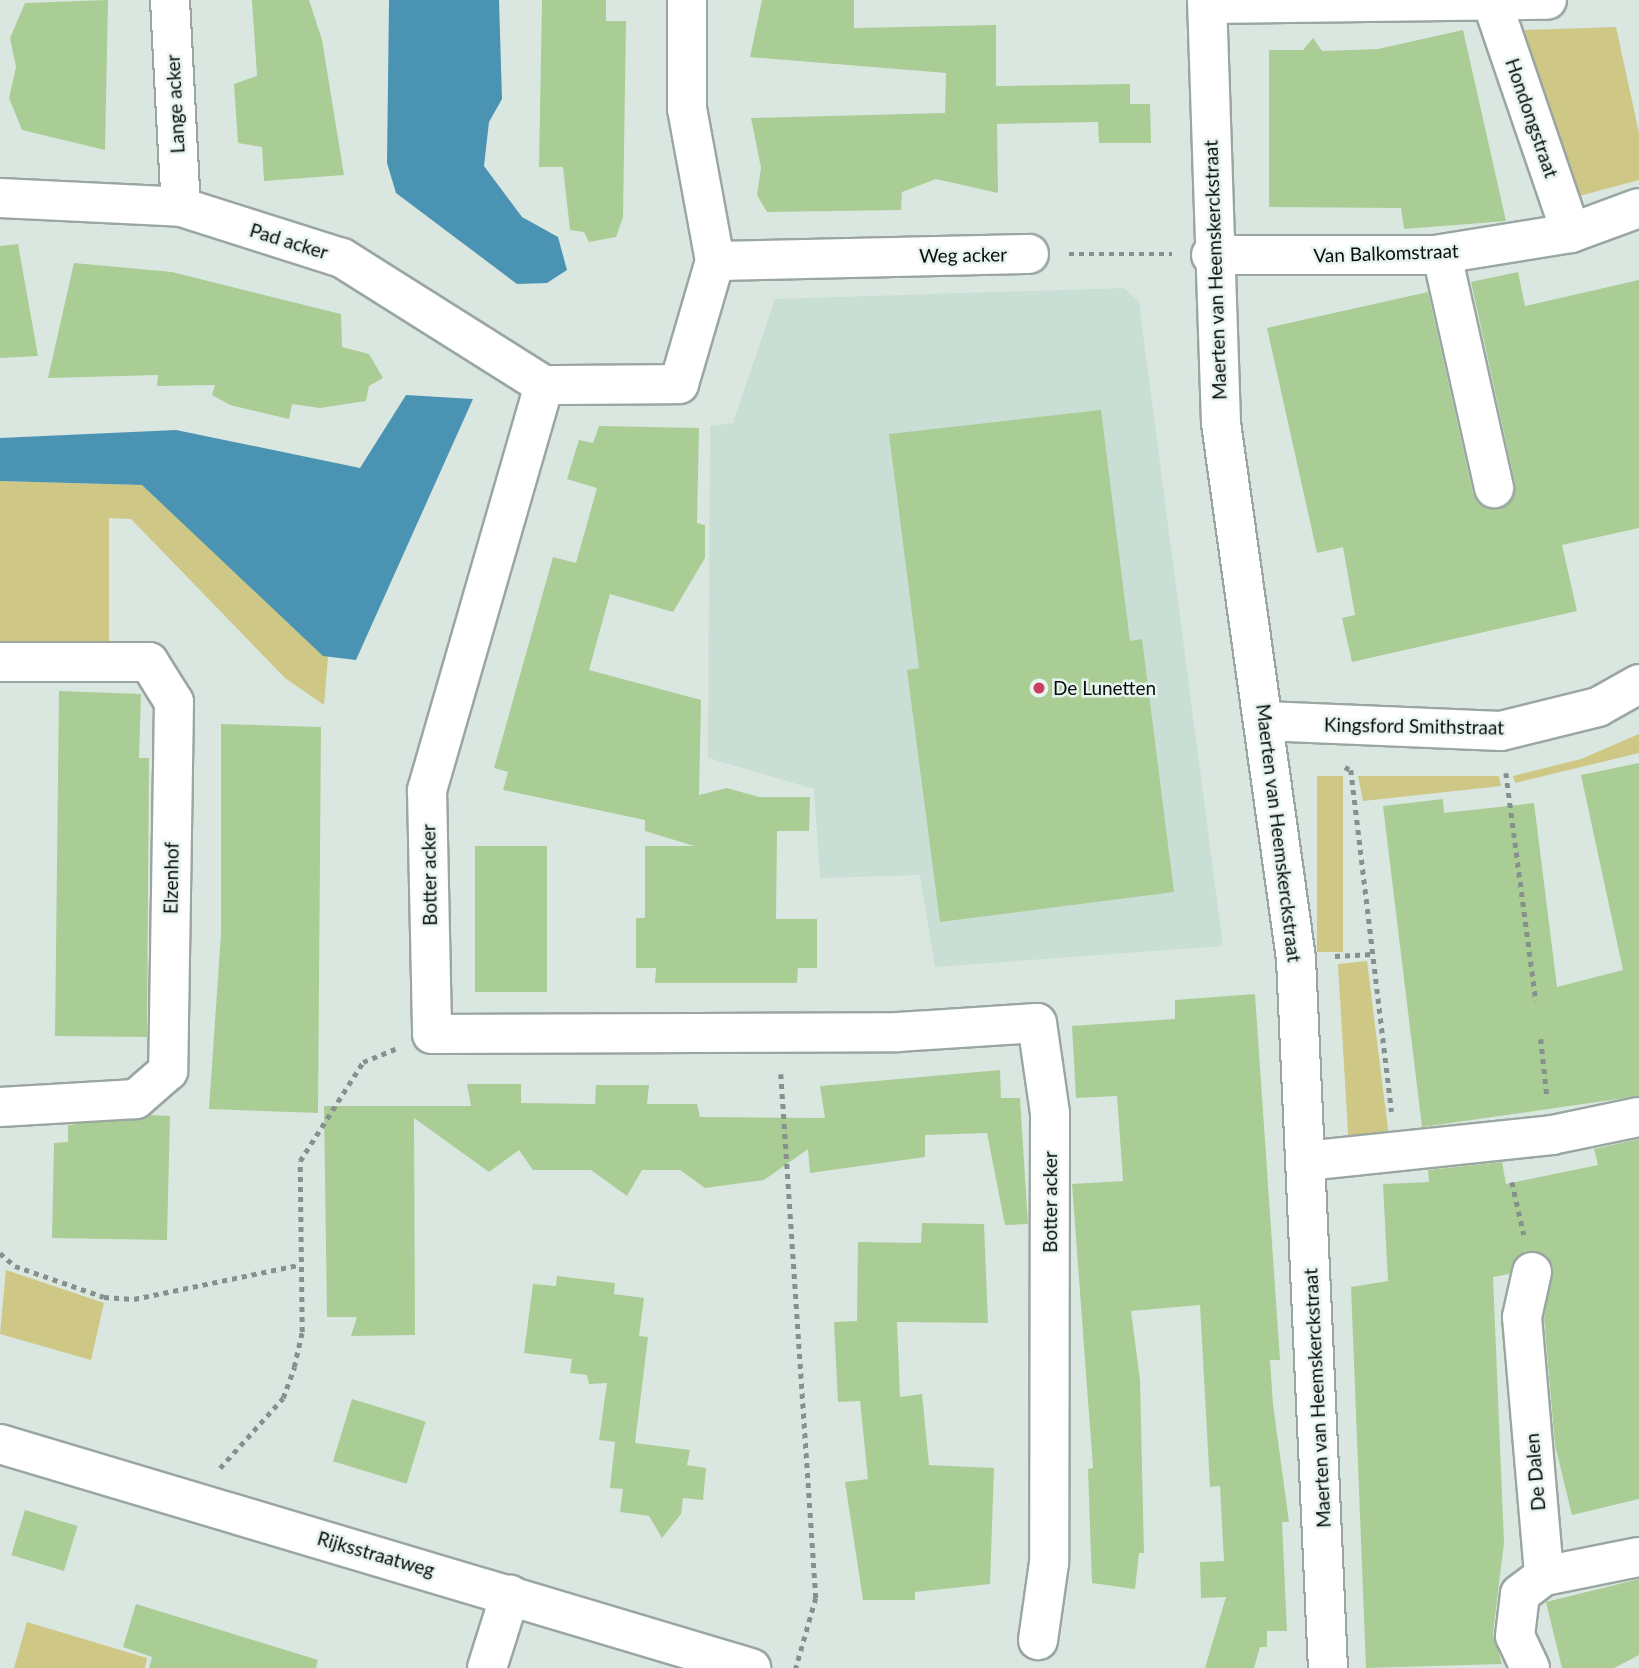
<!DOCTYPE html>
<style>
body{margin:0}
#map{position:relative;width:1639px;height:1668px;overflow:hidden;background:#dae7e1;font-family:Lato,sans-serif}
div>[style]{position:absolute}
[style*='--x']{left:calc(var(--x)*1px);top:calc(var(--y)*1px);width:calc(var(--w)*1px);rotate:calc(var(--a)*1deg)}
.built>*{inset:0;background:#c9ded4}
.green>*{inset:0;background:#cec786;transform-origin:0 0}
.water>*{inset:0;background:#4b93b2}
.building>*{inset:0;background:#aacd95;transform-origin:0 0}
.path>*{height:4.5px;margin-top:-2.25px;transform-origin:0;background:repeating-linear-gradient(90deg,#87908c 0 5px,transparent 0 10px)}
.roads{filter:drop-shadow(2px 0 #9aa7a1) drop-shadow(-2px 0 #9aa7a1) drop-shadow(0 2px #9aa7a1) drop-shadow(0 -2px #9aa7a1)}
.minor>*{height:38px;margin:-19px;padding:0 19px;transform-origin:19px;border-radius:19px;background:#fff}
.dots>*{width:19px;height:19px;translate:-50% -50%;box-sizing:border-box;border:4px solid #e7f4ee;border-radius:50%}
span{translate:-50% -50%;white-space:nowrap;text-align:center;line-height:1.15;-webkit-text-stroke:5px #e7f4ee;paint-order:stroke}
.street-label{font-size:19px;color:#090d0b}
.poi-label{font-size:19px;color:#090d0b}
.left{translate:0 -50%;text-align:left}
</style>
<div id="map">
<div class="built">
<i style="clip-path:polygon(1124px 288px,1139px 302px,1223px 946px,935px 967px,920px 875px,820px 878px,814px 789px,708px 758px,710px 426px,733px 423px,775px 299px)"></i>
</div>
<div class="green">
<i style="clip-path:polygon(1616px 27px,1639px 133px,1639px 180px,1568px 199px,1522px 30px)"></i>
<i style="clip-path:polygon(0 481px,142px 485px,328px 657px,324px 705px,285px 678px,131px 519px,109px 518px,109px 647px,0 646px)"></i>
<i style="clip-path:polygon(1639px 734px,1639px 753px,1515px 783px,1513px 776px,1581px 759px)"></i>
<i style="left:1317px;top:776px;width:26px;height:176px"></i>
<i style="clip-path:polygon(1358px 776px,1499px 776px,1501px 786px,1363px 801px)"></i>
<i style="clip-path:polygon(1367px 961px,1390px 1145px,1349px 1150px,1338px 964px)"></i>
<i style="clip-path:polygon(6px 1270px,104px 1303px,91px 1360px,0 1334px)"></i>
<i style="clip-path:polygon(27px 1622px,147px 1658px,145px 1668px,14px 1668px)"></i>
</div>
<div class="water">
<i style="clip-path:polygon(389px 0,499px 0,502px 99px,489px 122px,484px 166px,522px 217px,558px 237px,567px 270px,547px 283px,517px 284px,396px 193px,387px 163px)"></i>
<i style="clip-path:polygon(406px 395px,473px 399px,356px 660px,323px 656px,142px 485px,0 481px,0 438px,176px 430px,360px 468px)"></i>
</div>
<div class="building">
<i style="clip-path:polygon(108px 0,105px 150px,22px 130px,9px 98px,16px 67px,10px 38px,25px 3px)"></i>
<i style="clip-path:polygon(252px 0,309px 0,322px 40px,344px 175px,264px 181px,262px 147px,238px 143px,234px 84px,257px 76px)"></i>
<i style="clip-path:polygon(542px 0,606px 0,606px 21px,626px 21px,623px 217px,616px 237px,589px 242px,584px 232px,570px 230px,563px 167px,539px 167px)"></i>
<i style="clip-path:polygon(762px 0,854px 0,854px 28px,996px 25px,996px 86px,1130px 84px,1130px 104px,1150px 104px,1151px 143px,1099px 143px,1098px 122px,997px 124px,998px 193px,936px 179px,902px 192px,901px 210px,767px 212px,757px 195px,761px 168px,751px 118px,945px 113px,946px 73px,750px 57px)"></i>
<i style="clip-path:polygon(1463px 30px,1506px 221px,1404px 229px,1401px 208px,1269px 207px,1269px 50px,1303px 50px,1313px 38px,1322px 51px,1378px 49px)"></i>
<i style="clip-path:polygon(18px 244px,38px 356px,0 358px,0 246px)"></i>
<i style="clip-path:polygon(74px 263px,172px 272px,341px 314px,342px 347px,369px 354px,383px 378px,369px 386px,366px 401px,320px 408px,292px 404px,289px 419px,230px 405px,212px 395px,215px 385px,157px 386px,158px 375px,48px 378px)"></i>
<i style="clip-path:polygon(1518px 272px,1525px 306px,1639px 280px,1639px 528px,1562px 545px,1577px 611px,1352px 662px,1342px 618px,1355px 615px,1343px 547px,1317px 553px,1267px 328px,1428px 292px,1473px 493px,1478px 503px,1498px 509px,1509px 504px,1515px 483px,1471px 282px)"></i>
<i style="clip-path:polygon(1101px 410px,1130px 641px,1142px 639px,1174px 892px,940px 922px,907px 670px,919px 668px,889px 434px)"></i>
<i style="clip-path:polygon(599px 426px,699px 428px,697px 523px,705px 525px,705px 558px,673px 612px,610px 594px,589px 670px,701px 700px,699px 795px,727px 788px,759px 797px,810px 797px,809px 831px,777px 831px,776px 919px,817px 919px,817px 968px,798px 968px,797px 983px,655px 983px,656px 968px,636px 968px,636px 918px,645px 918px,645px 846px,694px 846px,645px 831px,645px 820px,503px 790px,508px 772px,494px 768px,553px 557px,576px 563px,597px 488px,567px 479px,579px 440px,593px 443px)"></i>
<i style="clip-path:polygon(59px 691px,141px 694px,139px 758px,149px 758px,147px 1037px,55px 1036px)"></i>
<i style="clip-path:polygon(221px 724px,321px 727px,318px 1113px,209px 1109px,221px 934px)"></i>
<i style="clip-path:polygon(1639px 763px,1639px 1096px,1422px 1127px,1383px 806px,1443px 799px,1444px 813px,1534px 803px,1557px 987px,1623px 970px,1581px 775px)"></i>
<i style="left:475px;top:846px;width:72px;height:146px"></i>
<i style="clip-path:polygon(1255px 994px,1280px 1360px,1270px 1360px,1273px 1404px,1289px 1522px,1282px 1522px,1287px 1631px,1267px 1631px,1267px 1647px,1260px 1647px,1254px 1668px,1205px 1668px,1226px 1597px,1201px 1598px,1200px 1562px,1224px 1561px,1220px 1486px,1210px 1487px,1200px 1305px,1131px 1311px,1140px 1380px,1144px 1553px,1139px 1553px,1135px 1589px,1092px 1583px,1088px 1469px,1093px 1468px,1072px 1184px,1123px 1181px,1117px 1096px,1076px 1098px,1072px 1026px,1175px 1019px,1175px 1000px)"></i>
<i style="clip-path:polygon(1000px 1070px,1001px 1098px,1020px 1098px,1028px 1224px,1005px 1225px,987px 1133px,925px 1135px,925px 1157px,810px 1173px,808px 1149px,764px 1180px,705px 1188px,680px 1170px,642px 1170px,627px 1196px,591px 1170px,533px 1170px,519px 1150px,489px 1172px,414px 1118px,415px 1335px,351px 1336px,357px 1317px,327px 1317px,324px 1106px,471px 1106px,467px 1084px,521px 1084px,521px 1103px,595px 1104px,596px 1085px,649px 1085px,647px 1104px,697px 1104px,700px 1117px,825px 1118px,820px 1086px)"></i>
<i style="clip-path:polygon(150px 1115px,170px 1116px,167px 1240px,52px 1238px,54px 1143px,68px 1142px,68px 1125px)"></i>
<i style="clip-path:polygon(1639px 1139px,1639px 1499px,1572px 1515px,1555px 1445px,1544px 1318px,1553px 1266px,1546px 1255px,1525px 1251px,1509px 1274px,1493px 1277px,1504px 1543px,1493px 1633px,1502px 1664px,1366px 1668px,1351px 1287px,1388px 1281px,1383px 1184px,1429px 1182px,1428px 1170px,1502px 1162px,1506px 1184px,1598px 1165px,1594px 1149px)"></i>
<i style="clip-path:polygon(922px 1223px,984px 1224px,988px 1323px,897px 1322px,900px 1397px,922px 1394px,929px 1465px,994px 1468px,990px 1584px,915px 1592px,915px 1600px,863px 1600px,845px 1482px,868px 1479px,860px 1401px,838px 1402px,834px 1322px,857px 1321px,858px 1242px,921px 1243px)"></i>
<i style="clip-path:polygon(557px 1276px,615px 1283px,614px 1294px,644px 1298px,639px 1336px,648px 1337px,635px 1443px,690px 1450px,687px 1465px,706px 1468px,703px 1500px,683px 1498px,681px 1514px,662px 1538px,649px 1516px,620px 1512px,623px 1489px,610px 1488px,615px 1442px,599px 1440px,607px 1383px,589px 1384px,587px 1375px,570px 1373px,572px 1359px,524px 1353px,533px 1284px,556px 1286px)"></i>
<i style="left:352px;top:1399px;width:77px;height:65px;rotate:17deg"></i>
<i style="left:25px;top:1510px;width:55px;height:47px;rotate:17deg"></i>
<i style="clip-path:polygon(1639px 1579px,1639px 1655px,1614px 1668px,1562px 1668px,1546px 1602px)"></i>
<i style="clip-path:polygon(136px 1604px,318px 1660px,316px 1668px,149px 1668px,152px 1657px,123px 1647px)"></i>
</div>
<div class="path">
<i style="--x:1069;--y:254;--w:103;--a:0"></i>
<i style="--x:1345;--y:767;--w:7;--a:27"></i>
<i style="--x:1351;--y:770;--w:344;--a:83.2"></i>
<i style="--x:1506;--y:773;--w:230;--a:82.5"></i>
<i style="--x:1335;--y:956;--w:38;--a:-3"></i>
<i style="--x:1541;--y:1039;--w:57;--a:84"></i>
<i style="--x:781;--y:1074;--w:525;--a:86.18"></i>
<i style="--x:816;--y:1598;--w:73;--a:105.9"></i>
<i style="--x:1512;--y:1182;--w:54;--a:77.2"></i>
<i style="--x:0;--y:1253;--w:20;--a:41"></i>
<i style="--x:15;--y:1266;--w:94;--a:19.2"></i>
<i style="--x:104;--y:1297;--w:30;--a:4"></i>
<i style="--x:134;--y:1299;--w:167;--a:-11.7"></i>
<i style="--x:220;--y:1468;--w:94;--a:-48"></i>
<i style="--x:283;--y:1398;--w:33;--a:-70"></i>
<i style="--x:294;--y:1367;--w:36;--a:-77"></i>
<i style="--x:302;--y:1332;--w:171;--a:-90.7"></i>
<i style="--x:300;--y:1161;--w:117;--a:-57.5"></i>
<i style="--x:363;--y:1062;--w:35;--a:-22"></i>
</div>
<div class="roads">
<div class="minor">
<i style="--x:170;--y:0;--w:207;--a:87"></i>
<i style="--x:1207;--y:0;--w:423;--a:88.1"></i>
<i style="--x:1221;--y:423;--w:541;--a:82.03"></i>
<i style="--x:1296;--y:959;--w:710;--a:87.42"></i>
<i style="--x:1492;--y:2;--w:244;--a:71.1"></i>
<i style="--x:1208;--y:4;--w:339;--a:-0.7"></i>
<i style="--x:0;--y:198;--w:181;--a:2.8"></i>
<i style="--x:181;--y:207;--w:169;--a:17.6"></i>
<i style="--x:342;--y:258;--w:239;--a:32.2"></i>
<i style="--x:1211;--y:255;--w:224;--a:0"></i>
<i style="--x:1435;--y:255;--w:138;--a:-9.2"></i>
<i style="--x:1571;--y:233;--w:72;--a:-20.2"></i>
<i style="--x:1442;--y:255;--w:239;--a:77.4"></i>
<i style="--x:715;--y:261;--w:314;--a:-1.3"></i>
<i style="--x:544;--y:385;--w:422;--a:106.1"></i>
<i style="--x:427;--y:790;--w:244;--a:88.8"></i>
<i style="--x:432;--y:1034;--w:466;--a:-0.2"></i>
<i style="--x:898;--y:1032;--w:139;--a:-3.7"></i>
<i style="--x:1037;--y:1023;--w:91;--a:81.8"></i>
<i style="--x:1050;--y:1113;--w:450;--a:90.1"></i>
<i style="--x:1049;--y:1563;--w:78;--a:98.1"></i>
<i style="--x:544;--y:385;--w:135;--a:-0.4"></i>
<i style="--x:679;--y:384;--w:128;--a:-73.7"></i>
<i style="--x:715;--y:261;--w:155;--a:-100.4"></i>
<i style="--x:687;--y:109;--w:109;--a:-90"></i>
<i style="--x:0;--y:662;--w:149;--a:0"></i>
<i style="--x:149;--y:662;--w:47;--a:58"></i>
<i style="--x:174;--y:702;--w:369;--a:90.9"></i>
<i style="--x:168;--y:1071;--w:43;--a:138.8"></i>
<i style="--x:136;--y:1099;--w:136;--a:176.6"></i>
<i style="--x:1264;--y:721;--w:237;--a:2.4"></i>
<i style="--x:1501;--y:731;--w:100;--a:-13.9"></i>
<i style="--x:1598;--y:707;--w:47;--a:-29.3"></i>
<i style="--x:1306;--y:1161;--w:247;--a:-6"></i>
<i style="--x:1552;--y:1135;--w:89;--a:-11.7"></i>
<i style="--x:1532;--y:1272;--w:46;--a:102.5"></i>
<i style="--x:1522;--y:1317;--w:260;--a:85.1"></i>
<i style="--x:1544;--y:1576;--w:97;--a:-11.3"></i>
<i style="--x:0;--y:1444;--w:784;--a:16.61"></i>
<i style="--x:487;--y:1668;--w:77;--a:-72.5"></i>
<i style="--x:1530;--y:1668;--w:35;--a:-115"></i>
<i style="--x:1515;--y:1636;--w:42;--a:-83.2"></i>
<i style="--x:1520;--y:1594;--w:30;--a:-37"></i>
</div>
</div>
<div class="dots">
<i style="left:1039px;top:688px;background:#cc3d64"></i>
</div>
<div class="street-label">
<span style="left:175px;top:104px;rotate:-93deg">Lange acker</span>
<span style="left:1532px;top:118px;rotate:71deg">Hondongstraat</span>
<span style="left:289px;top:241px;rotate:17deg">Pad acker</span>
<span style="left:1386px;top:253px;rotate:-2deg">Van Balkomstraat</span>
<span style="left:963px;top:255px;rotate:-1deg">Weg acker</span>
<span style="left:1215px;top:270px;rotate:-92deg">Maerten van Heemskerckstraat</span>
<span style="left:1414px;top:726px;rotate:1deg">Kingsford Smithstraat</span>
<span style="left:1279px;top:833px;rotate:83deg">Maerten van Heemskerckstraat</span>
<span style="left:429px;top:875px;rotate:-91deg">Botter acker</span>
<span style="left:171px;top:878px;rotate:-89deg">Elzenhof</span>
<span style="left:1050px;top:1202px;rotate:-90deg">Botter acker</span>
<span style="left:1317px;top:1398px;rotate:-93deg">Maerten van Heemskerckstraat</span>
<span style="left:1535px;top:1472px;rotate:-95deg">De Dalen</span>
<span style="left:376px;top:1554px;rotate:16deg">Rijksstraatweg</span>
</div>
<div class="poi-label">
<span class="left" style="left:1053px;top:688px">De Lunetten</span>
</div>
</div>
